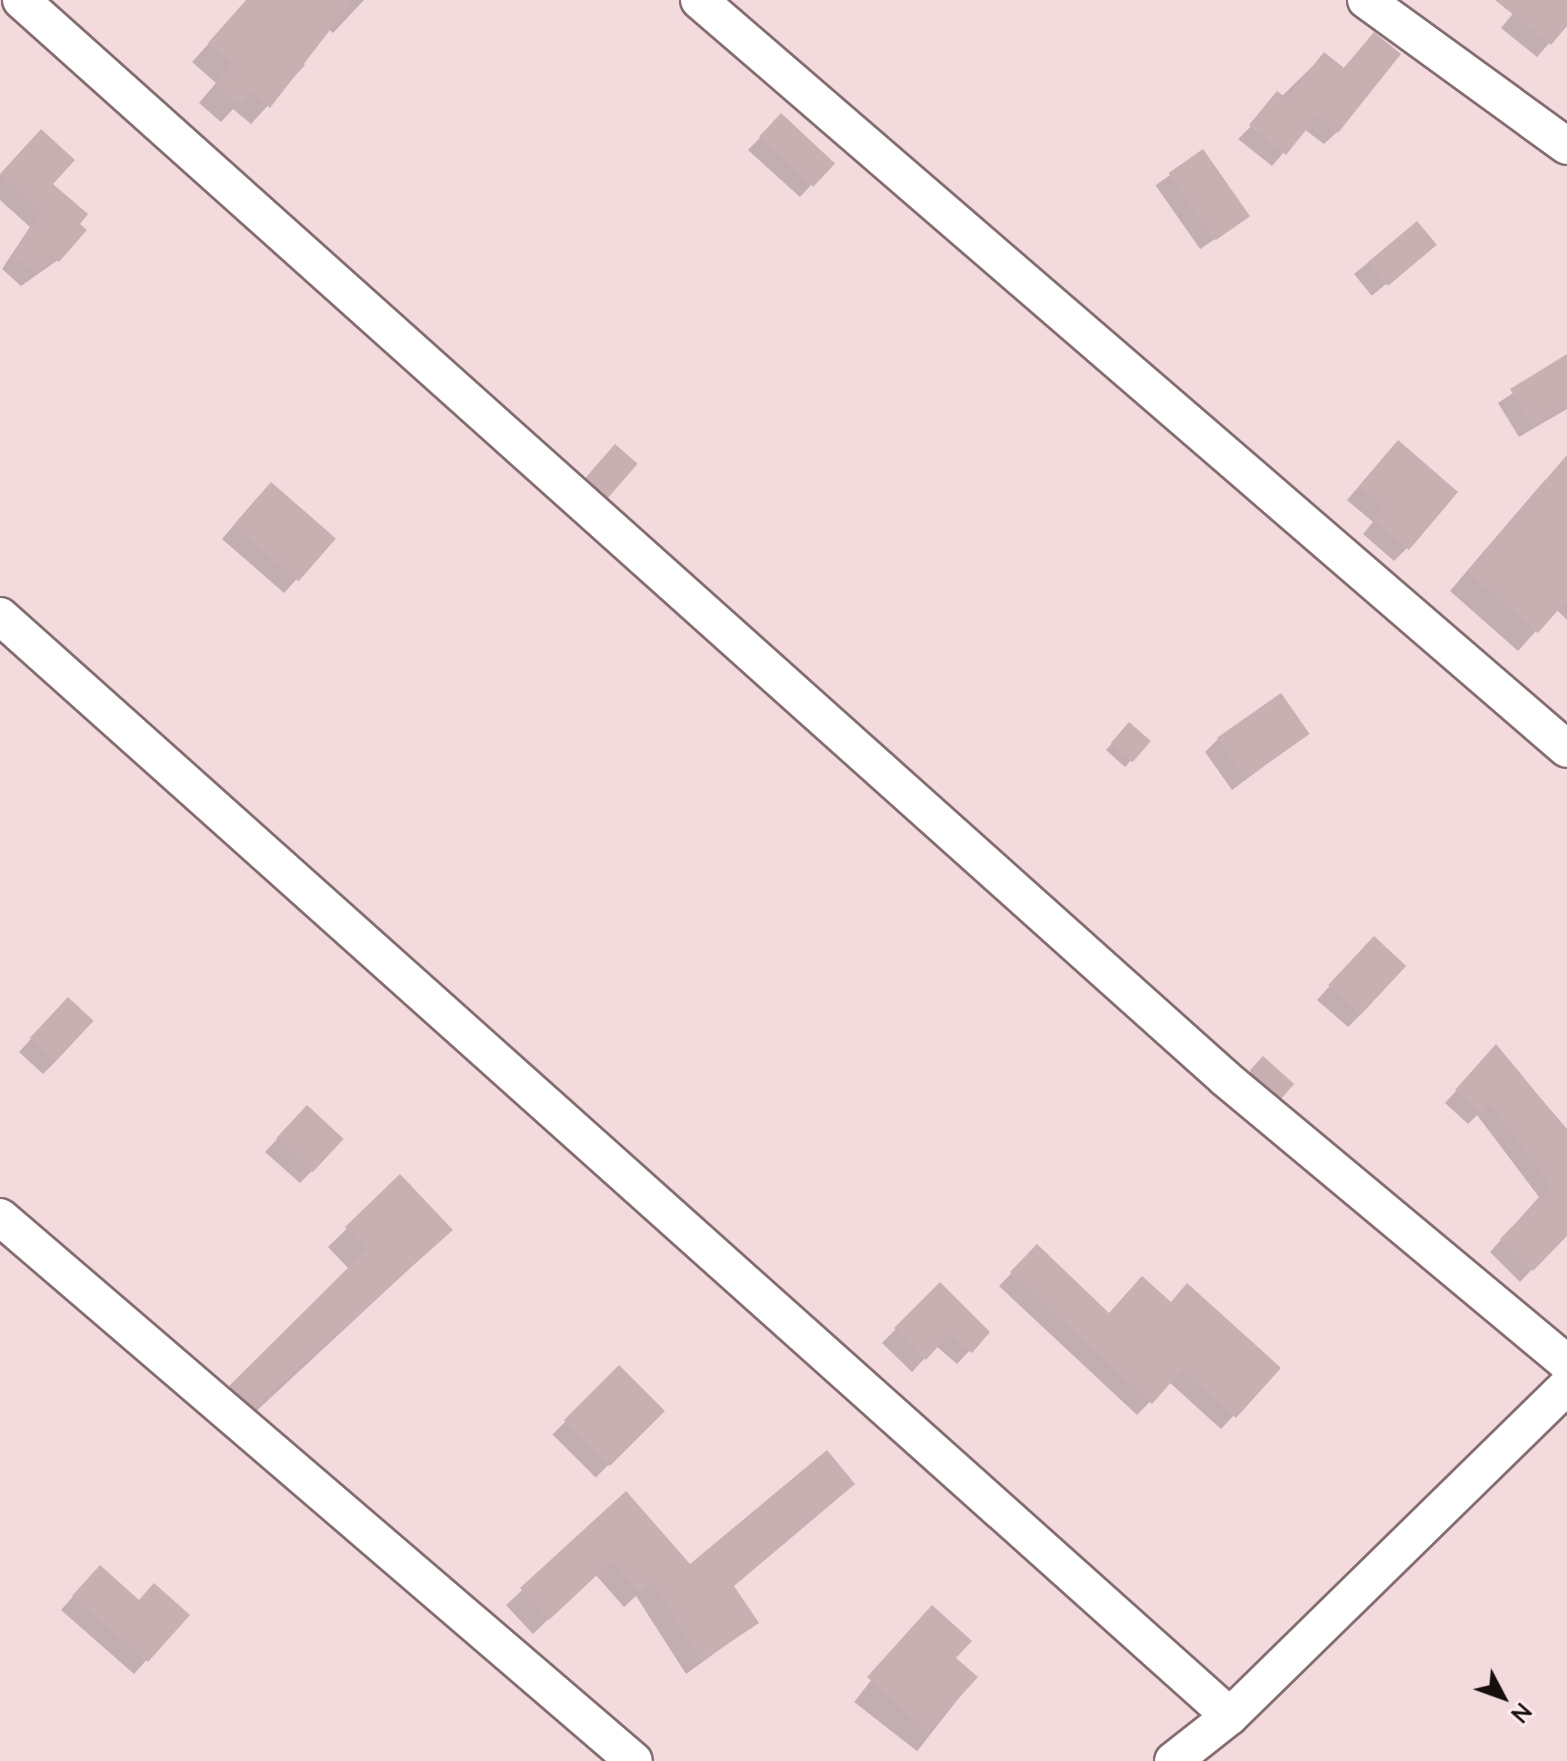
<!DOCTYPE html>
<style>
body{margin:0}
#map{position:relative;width:1567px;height:1761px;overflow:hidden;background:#f3dadd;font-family:Lato,sans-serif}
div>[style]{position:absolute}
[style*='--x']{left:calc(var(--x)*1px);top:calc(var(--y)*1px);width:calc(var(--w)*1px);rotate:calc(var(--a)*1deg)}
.shadow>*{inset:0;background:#0003;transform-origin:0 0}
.building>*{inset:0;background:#c8b0b2;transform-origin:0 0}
.roads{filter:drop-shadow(2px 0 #846d70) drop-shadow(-2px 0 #846d70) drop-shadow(0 2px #846d70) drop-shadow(0 -2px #846d70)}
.minor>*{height:36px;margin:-18px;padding:0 18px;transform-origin:18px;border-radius:18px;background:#fff}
span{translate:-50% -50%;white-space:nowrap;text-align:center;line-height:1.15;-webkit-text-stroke:6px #fde9eb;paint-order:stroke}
.north{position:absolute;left:1463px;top:1657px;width:80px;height:80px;-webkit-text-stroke:6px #fde9eb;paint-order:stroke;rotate:131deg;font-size:22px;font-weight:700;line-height:32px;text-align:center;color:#150d0e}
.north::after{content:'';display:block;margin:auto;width:28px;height:36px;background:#150d0e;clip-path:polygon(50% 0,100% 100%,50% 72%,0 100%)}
</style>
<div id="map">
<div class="shadow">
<i style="clip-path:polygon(248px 0,364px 0,333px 33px,326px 27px,299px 59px,305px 65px,251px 124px,233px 109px,221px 122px,199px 103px,216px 83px,192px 62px)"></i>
<i style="clip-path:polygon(1524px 0,1567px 0,1567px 23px,1537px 57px,1501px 28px)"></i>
<i style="clip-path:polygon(1374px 34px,1337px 132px,1324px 144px,1304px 129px,1272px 166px,1238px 139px,1324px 55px,1342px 70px)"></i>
<i style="clip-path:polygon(781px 116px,812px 184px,800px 197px,748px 150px)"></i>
<i style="clip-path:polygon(28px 144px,50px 184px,58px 260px,21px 286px,2px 269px,30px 227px,0 200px,0 175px)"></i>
<i style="left:1203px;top:152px;width:78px;height:58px;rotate:55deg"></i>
<i style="left:1417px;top:223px;width:28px;height:81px;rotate:51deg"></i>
<i style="clip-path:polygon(1567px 357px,1567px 409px,1519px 437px,1498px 403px)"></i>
<i style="clip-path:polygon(1385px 456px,1407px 548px,1394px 561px,1363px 534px,1373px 522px,1347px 500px)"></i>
<i style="clip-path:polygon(602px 459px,607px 496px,594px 509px,574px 492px)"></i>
<i style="clip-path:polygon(1567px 466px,1567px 620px,1556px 609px,1518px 651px,1450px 591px,1544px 481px)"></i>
<i style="clip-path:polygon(258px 497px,333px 539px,284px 593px,222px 539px)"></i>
<i style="clip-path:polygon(1123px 731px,1148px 741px,1125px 767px,1106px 750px)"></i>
<i style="clip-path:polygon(1307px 734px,1232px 790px,1205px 752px,1218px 739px)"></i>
<i style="clip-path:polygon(1361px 952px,1361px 1014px,1348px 1027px,1317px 1000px)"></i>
<i style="clip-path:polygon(55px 1013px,56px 1061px,43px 1074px,19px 1052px)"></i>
<i style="clip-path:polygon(1496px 1047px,1567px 1129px,1567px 1232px,1520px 1282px,1490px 1252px,1539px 1197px,1477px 1115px,1468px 1124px,1445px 1103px)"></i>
<i style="clip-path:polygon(1257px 1065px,1291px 1084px,1274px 1102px,1245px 1078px)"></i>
<i style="clip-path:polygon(294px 1121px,312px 1171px,300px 1183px,265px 1152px)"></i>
<i style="clip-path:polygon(400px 1177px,451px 1230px,252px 1415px,211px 1406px,350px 1270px,328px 1247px)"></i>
<i style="clip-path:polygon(1037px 1247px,1108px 1315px,1278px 1368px,1221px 1429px,1169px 1382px,1137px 1415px,999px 1286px)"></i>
<i style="clip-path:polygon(940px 1284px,987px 1332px,957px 1364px,936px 1346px,912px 1372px,882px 1343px)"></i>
<i style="left:619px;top:1368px;width:61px;height:94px;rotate:45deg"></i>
<i style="clip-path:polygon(626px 1494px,690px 1567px,732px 1587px,756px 1623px,686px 1674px,636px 1596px,624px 1607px,595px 1574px,533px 1634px,506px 1605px)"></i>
<i style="clip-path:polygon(87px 1581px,138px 1602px,187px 1615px,134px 1674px,61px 1610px)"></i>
<i style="left:912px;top:1628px;width:80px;height:94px;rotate:38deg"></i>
</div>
<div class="building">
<i style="clip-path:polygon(246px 0,353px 0,270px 108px,252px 92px,240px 105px,215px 84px,233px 64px,208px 43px)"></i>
<i style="clip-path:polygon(1495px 0,1567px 0,1567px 26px,1551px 45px)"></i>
<i style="clip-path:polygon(1374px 32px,1401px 54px,1338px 133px,1317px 116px,1286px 155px,1249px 125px,1277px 91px,1287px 99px,1324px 52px,1344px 68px)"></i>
<i style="left:781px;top:113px;width:74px;height:32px;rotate:43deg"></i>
<i style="clip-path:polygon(41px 129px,75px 160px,53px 184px,88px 214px,80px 224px,87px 230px,59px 262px,52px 255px,36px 274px,13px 256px,41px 213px,0 174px)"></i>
<i style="left:1203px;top:149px;width:82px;height:42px;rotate:55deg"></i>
<i style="left:1417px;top:221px;width:31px;height:64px;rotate:50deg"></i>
<i style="clip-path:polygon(1567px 354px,1567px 405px,1532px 425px,1510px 389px)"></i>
<i style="clip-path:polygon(1398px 440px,1458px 492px,1409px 550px,1374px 520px,1384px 508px,1359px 486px)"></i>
<i style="left:615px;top:444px;width:30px;height:45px;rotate:41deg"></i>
<i style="clip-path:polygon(1567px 455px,1567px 600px,1538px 633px,1467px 571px)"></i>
<i style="left:271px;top:482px;width:86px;height:57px;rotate:41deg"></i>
<i style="left:1281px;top:693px;width:50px;height:78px;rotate:55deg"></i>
<i style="left:1129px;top:722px;width:29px;height:28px;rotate:41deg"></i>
<i style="left:1374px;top:936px;width:44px;height:67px;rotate:43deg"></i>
<i style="left:68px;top:997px;width:35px;height:56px;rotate:43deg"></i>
<i style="clip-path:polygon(1496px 1044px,1567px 1130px,1567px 1236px,1533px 1271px,1500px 1239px,1552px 1186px,1490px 1104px,1481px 1113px,1455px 1090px)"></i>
<i style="left:1263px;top:1056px;width:42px;height:20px;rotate:42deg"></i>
<i style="left:307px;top:1105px;width:50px;height:45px;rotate:43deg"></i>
<i style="clip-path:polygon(400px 1174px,453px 1230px,254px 1407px,229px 1386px,367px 1249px,345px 1227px)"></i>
<i style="clip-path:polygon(1037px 1244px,1109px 1313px,1142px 1276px,1171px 1302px,1187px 1283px,1281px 1368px,1236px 1418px,1182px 1370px,1152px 1404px,1010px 1272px)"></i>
<i style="clip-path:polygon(940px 1282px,990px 1332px,972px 1353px,949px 1334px,926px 1360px,894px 1328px)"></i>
<i style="left:619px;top:1365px;width:65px;height:78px;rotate:45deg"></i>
<i style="clip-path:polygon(827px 1450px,855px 1484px,734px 1586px,759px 1623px,702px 1661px,652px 1582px,640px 1593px,612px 1561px,549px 1620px,520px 1588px,626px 1491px,690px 1564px)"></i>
<i style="clip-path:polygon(100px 1565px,139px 1600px,154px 1583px,190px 1615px,148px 1662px,72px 1596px)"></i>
<i style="clip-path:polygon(932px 1605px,972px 1641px,956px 1658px,978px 1677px,928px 1732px,867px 1677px)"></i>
</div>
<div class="roads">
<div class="minor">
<i style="--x:21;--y:0;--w:1617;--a:41.84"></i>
<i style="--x:1226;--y:1079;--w:444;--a:39.8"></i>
<i style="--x:699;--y:0;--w:1146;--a:40.79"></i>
<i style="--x:1366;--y:0;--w:248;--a:36"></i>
<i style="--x:0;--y:616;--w:1650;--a:41.81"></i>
<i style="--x:0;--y:1217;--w:835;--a:40.63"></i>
<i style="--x:1173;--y:1761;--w:73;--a:-38.3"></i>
<i style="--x:1230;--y:1716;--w:472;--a:-44.4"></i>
</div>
</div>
<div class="north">N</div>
</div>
